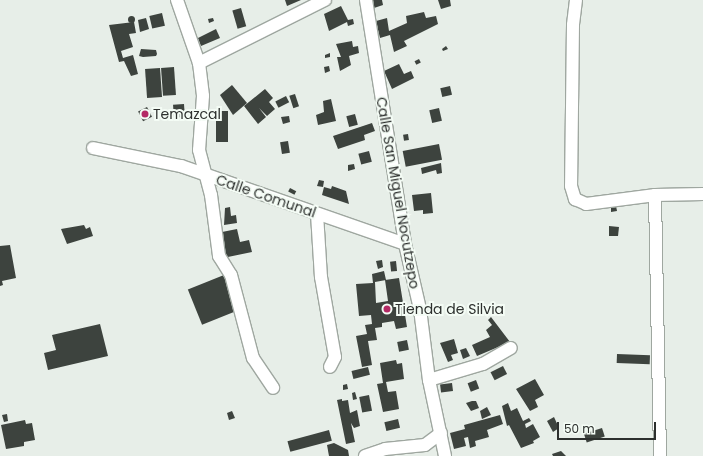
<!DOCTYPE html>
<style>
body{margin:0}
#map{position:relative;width:703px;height:456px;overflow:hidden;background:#e7eee8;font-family:Poppins,sans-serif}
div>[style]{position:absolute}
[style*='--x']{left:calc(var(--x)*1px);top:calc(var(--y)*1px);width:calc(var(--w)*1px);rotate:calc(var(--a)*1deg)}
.building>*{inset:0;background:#3d433e;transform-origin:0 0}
.round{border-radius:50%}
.roads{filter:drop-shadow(1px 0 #9fa7a0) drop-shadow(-1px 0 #9fa7a0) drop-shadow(0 1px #9fa7a0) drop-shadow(0 -1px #9fa7a0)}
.minor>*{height:12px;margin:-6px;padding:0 6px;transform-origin:6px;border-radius:6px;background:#fff}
.dots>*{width:11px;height:11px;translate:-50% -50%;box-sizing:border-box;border:2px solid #f4fcf5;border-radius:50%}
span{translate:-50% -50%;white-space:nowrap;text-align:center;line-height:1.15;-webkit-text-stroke:4px #f4fcf5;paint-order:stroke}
.poi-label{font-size:14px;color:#2c2f2d}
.left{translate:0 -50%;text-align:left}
.street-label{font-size:14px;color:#2c2f2d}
.scale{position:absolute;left:557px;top:422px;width:99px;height:18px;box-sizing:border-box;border:2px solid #2c2f2d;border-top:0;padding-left:5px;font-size:12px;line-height:14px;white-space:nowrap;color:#2c2f2d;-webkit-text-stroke:3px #f4fcf5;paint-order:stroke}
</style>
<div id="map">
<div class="building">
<i style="clip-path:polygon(285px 0,301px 0,287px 6px)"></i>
<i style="clip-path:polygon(372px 0,382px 0,383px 5px,374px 8px)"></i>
<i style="clip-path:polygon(438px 0,450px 0,451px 6px,441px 9px)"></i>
<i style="clip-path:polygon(341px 6px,348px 20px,353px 19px,354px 24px,348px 26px,347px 22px,329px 31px,324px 14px)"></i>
<i style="left:241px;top:8px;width:19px;height:9px;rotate:74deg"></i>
<i style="clip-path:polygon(424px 12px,426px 18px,436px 16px,438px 24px,404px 41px,407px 46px,394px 52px,390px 35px,380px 38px,376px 21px,387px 18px,389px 31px,407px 23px,406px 16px)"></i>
<i style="left:162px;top:13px;width:13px;height:13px;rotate:77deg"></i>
<i class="round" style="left:127.5px;top:15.5px;width:7px;height:7px"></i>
<i style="clip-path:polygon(146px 18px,149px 29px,140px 32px,138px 20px)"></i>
<i style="clip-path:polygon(213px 18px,214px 21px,209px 23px,208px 19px)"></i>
<i style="clip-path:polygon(134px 22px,136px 33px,129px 34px,133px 47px,121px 51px,123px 58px,133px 55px,138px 74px,131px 76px,124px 61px,119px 62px,109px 25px)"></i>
<i style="clip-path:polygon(216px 29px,220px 38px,201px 46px,198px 38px)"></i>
<i style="clip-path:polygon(352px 41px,353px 47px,358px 46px,359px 53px,349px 56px,351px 65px,340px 71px,337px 57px,341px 57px,336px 44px)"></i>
<i style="clip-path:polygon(446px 46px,448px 49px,443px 51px,442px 49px)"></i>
<i style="clip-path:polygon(141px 49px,156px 50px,157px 54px,156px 56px,143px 57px,139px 56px)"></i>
<i style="clip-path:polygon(330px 53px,330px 57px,325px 58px,325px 55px)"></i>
<i style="left:419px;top:59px;width:4px;height:5px;rotate:63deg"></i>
<i style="clip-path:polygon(399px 64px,404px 74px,411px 71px,414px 78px,392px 89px,384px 71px)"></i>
<i style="clip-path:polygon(329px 66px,330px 71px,325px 73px,324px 67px)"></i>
<i style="left:174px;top:67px;width:28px;height:13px;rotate:86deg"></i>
<i style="left:160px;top:68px;width:29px;height:15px;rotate:86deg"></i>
<i style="clip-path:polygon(232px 85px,247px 103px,233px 115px,220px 95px)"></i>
<i style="left:450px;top:86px;width:9px;height:10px;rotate:77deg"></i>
<i style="clip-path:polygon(265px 89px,273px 98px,269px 102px,275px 109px,267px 116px,259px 108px,266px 117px,258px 124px,244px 106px)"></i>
<i style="left:295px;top:94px;width:13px;height:6px;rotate:72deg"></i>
<i style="left:286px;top:96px;width:7px;height:12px;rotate:63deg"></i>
<i style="clip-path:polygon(331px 99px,336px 121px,318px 125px,316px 115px,324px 112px,323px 101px)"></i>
<i style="left:184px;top:104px;width:13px;height:11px;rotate:86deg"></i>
<i style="left:147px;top:107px;width:11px;height:10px;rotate:63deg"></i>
<i style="left:439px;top:108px;width:13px;height:10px;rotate:77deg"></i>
<i style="left:216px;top:111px;width:12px;height:31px"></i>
<i style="left:355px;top:114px;width:11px;height:9px;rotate:75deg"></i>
<i style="clip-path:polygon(289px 116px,290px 122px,283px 124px,281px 117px)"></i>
<i style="clip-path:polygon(372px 123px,375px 131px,364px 135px,365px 140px,338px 149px,333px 136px)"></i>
<i style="left:408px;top:134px;width:6px;height:5px;rotate:81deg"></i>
<i style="left:288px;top:141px;width:12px;height:8px;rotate:81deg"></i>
<i style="left:439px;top:144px;width:16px;height:37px;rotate:79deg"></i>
<i style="left:369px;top:151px;width:11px;height:11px;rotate:75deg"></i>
<i style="clip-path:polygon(441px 163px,442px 173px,437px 174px,436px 170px,422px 174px,421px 168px)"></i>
<i style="clip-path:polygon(354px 164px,355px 169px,348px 171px,348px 165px)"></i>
<i style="clip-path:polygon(319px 180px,324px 181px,323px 187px,317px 186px)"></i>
<i style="clip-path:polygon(332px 186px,346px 191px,349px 204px,322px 195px,324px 187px,331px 189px)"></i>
<i style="left:290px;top:188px;width:7px;height:4px;rotate:27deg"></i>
<i style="clip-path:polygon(431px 193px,433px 213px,423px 214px,423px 210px,414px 211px,412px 195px)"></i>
<i style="clip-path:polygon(616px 206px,617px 211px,611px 212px,611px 207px)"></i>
<i style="clip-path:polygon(230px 207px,231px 216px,236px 215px,237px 223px,224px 225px,225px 208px)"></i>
<i style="clip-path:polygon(84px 225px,86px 229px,90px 227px,93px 236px,67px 244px,61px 229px)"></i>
<i style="clip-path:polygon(609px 226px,619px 227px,618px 236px,609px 236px)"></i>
<i style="clip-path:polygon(237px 229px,240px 242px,249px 240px,252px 252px,223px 258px,217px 233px)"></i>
<i style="clip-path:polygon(10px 245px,16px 278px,2px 281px,3px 285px,0 286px,0 246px)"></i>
<i style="clip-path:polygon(382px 260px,383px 267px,378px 269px,376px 261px)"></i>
<i style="left:396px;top:261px;width:10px;height:6px;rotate:84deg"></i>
<i style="clip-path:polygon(384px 271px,386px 280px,375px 282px,376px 303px,388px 301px,385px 280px,399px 278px,407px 327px,396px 329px,394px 321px,382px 323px,382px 327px,375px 328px,377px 340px,368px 341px,372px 365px,362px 367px,356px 336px,367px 334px,365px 325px,372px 324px,371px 315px,359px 316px,356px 284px,373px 283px,372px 274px)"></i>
<i style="left:224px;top:275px;width:38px;height:39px;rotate:68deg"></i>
<i style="clip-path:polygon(491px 317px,510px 342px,477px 356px,472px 345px,490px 337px,486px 330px,492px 325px,488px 320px)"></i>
<i style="clip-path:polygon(100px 324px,108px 356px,48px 370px,44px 353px,56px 350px,52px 335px)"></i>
<i style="clip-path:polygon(454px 339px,458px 353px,451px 355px,453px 360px,448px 362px,440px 343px)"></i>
<i style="left:407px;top:340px;width:10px;height:10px;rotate:79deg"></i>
<i style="clip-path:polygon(466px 348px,470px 356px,463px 359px,460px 350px)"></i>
<i style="left:617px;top:354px;width:33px;height:9px;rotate:2deg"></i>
<i style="clip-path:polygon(396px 360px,397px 364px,402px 363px,404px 379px,386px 382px,388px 392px,396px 391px,399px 409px,383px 412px,377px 384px,383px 383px,380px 363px)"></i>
<i style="left:503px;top:366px;width:9px;height:14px;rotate:63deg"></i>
<i style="left:368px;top:367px;width:8px;height:17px;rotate:76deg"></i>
<i style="clip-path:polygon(535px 379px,544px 395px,535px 400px,538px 407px,530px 411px,516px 389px)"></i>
<i style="left:476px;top:380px;width:9px;height:9px;rotate:69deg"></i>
<i style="left:452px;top:383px;width:8px;height:12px;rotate:83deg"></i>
<i style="clip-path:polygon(347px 384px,348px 389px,343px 390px,343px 385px)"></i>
<i style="clip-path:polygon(355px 392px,357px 399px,353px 400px,352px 393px)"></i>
<i style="left:369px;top:395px;width:16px;height:10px;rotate:79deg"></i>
<i style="clip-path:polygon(342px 399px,342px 401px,348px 400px,350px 413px,357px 410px,360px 426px,354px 428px,351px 423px,355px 442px,346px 444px,337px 400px)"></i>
<i style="clip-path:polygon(472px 401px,476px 401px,479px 408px,471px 411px,466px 403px)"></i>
<i style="clip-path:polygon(508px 403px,511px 411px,517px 408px,523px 421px,529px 418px,531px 421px,525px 424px,526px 428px,533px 424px,540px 437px,533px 441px,534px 443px,521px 448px,509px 425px,507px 426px,502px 406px)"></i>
<i style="clip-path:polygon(487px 407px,491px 415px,482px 419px,480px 411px)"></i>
<i style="clip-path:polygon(232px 411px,235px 418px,229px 420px,227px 413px)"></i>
<i style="clip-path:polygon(7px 414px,8px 421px,4px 422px,2px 415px)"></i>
<i style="clip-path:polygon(500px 415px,503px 424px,487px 430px,489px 437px,475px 441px,476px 446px,470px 448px,468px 437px,464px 438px,466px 446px,454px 449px,450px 433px,465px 429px,464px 425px)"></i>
<i style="clip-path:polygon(554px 417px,559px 428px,553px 432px,547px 421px)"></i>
<i style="left:398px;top:419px;width:9px;height:14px;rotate:77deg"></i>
<i style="clip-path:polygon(25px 420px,26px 424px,32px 423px,35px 440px,24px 442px,24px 446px,6px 449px,1px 425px)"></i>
<i style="left:602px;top:428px;width:9px;height:19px;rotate:72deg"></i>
<i style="left:329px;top:430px;width:11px;height:43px;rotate:75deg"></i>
<i style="clip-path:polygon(334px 443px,348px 450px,349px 456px,329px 456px,327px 445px)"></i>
<i style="clip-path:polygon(561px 451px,566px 456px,553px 456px,552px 454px)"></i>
</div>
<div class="roads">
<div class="minor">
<i style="--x:177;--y:0;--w:67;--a:70.8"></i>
<i style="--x:199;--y:63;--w:33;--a:83"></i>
<i style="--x:203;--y:96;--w:54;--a:94.2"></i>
<i style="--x:199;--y:150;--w:47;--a:75.1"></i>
<i style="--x:211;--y:195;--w:62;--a:82.5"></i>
<i style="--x:219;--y:256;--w:22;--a:58"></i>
<i style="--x:231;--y:275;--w:86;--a:75.2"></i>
<i style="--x:253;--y:358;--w:36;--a:56"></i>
<i style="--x:366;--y:0;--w:247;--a:80.9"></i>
<i style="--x:405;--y:244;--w:67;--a:77"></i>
<i style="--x:420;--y:309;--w:72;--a:82.8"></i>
<i style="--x:429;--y:380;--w:78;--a:78.1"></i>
<i style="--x:576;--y:0;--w:25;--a:97"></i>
<i style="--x:573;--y:25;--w:161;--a:90.7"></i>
<i style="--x:571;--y:186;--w:14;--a:73"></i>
<i style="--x:575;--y:199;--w:12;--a:24"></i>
<i style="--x:586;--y:204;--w:70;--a:-7.4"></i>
<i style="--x:655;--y:195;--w:48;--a:-1.2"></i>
<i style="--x:199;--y:63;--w:141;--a:-26.6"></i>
<i style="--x:93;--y:148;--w:90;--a:11.6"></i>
<i style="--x:181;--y:166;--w:237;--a:19.2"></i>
<i style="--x:655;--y:195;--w:261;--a:88.9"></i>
<i style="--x:317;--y:214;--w:63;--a:86.4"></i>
<i style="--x:321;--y:277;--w:81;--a:80.1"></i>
<i style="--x:335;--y:357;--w:11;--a:117"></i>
<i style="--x:429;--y:380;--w:56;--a:-16.5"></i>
<i style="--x:483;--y:364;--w:32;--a:-30"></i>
<i style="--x:365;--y:456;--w:21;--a:-19"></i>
<i style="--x:385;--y:449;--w:40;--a:-5.7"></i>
<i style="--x:425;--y:445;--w:20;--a:-37"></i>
</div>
</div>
<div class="dots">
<i style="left:145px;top:114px;background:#b42a65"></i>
<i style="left:387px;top:309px;background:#b42a65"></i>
</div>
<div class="poi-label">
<span class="left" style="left:153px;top:114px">Temazcal</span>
<span class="left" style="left:395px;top:309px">Tienda de Silvia</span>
</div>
<div class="street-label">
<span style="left:398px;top:193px;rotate:80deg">Calle San Miguel Nocutzepo</span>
<span style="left:266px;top:196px;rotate:19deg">Calle Comunal</span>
</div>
<div class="scale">50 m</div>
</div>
